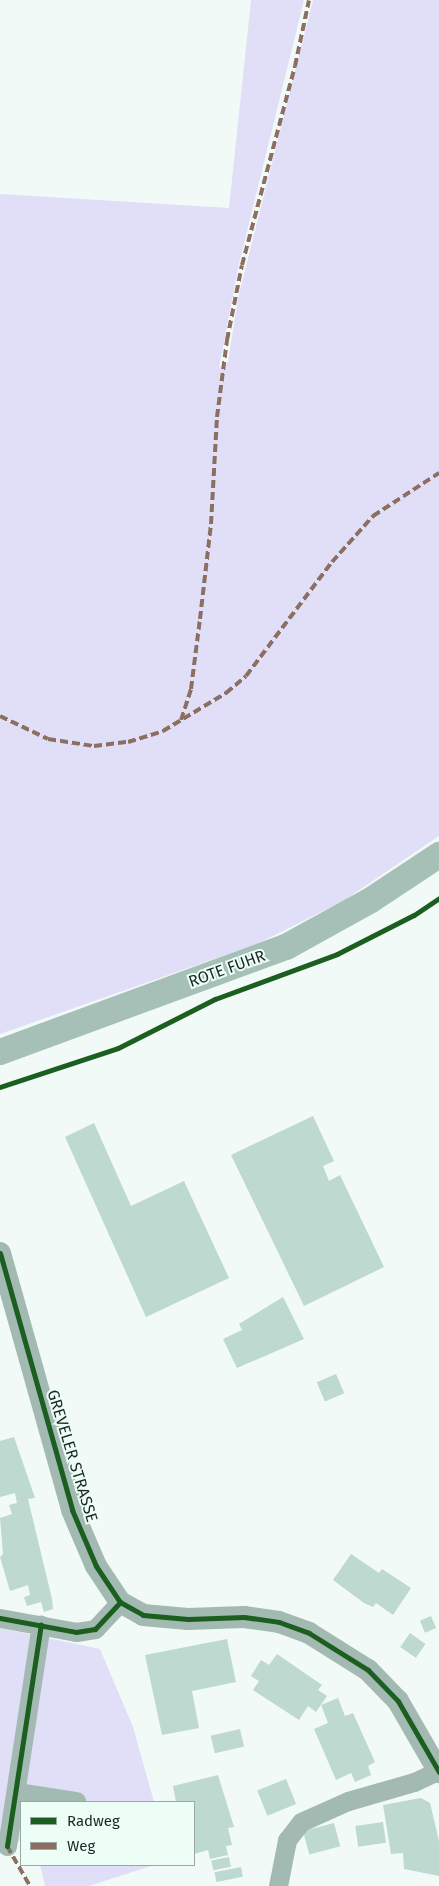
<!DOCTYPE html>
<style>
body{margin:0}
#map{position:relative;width:439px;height:1886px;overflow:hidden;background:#f1faf6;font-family:"Fira Sans",sans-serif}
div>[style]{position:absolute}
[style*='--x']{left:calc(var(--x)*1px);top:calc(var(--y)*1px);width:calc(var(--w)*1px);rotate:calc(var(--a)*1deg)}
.green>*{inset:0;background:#e0dff7}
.building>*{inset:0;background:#bdd9d0;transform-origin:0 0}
.minor>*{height:19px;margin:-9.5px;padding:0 9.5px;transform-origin:9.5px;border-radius:9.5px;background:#a3bab2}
.tertiary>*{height:22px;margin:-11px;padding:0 11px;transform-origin:11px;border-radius:11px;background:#a3bab2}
.secondary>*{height:26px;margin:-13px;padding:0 13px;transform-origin:13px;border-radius:13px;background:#a6c0b8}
.quiet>*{height:4px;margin-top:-2px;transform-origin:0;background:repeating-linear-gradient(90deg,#8d6e63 0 8px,transparent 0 12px)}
.cycleway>*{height:5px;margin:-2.5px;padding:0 2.5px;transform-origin:2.5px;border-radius:2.5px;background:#1b5e20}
span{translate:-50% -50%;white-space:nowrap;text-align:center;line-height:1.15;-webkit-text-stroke:4px #edfef7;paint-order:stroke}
.street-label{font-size:16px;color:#1c2622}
.legend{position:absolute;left:20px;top:1801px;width:175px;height:65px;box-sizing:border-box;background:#edfef7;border:1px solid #99a8a2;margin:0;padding:6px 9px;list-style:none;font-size:15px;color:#1c2622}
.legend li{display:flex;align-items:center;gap:10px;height:25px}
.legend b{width:25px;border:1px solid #99a8a2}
</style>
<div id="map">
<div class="green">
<i style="clip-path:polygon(251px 0,304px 0,239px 264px,219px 368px,228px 362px,238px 298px,313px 0,439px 0,439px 836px,343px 901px,257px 944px,0 1034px,0 194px,229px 208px)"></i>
<i style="clip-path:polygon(0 1628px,100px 1649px,133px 1727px,154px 1802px,21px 1802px,21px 1839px,10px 1851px,0 1854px)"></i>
<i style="clip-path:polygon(40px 1865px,151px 1865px,151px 1866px,89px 1886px,45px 1886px)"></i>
</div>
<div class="building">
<i style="clip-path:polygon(313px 1116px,334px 1161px,323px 1166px,329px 1181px,340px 1175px,384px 1267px,304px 1306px,231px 1155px)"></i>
<i style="clip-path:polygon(94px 1123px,131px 1206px,184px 1181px,229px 1278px,146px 1317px,65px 1137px)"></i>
<i style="clip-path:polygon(283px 1297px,304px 1339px,237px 1368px,223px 1339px,242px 1330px,239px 1324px)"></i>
<i style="left:336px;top:1374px;width:21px;height:21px;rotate:67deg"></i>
<i style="clip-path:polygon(14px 1437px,35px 1498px,28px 1499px,52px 1599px,53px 1609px,44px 1612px,41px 1602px,27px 1606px,24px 1597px,30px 1595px,28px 1585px,10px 1591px,0 1557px,3px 1554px,0 1518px,12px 1514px,9px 1505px,17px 1503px,15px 1493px,0 1497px,0 1441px)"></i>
<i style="clip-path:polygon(351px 1554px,379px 1573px,382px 1569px,411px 1588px,393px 1615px,376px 1603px,373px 1607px,364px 1603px,333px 1580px)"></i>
<i style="left:431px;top:1616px;width:13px;height:12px;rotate:67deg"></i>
<i style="left:410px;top:1633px;width:19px;height:17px;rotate:35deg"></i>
<i style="clip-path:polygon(227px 1639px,236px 1682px,192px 1691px,199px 1728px,162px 1735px,145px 1655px)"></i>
<i style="clip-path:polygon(277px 1654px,322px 1685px,318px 1690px,327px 1696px,316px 1712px,308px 1706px,299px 1720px,253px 1690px,259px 1681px,251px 1676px,261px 1660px,269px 1665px)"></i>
<i style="clip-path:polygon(338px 1698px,345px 1716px,353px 1713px,375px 1762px,368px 1766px,371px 1775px,355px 1782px,351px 1773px,336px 1780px,314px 1729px,328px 1723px,321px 1705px)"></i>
<i style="left:240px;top:1729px;width:18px;height:30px;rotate:77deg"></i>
<i style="clip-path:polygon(218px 1775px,234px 1827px,228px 1828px,232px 1845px,226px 1846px,228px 1855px,210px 1859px,208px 1850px,194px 1854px,194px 1802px,176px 1802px,173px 1786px)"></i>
<i style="left:286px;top:1779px;width:27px;height:31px;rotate:68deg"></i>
<i style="clip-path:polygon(421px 1798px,430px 1803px,439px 1841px,439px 1876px,404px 1869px,403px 1853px,391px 1854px,383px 1805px)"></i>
<i style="left:383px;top:1822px;width:21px;height:28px;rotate:82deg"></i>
<i style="left:334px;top:1823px;width:24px;height:32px;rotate:75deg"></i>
<i style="left:229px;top:1857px;width:10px;height:18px;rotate:79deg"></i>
<i style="left:241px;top:1867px;width:10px;height:27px;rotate:79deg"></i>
</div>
<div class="minor">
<i style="--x:0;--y:1618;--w:77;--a:10.4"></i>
<i style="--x:76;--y:1632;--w:19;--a:-9"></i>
<i style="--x:95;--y:1629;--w:37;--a:-47"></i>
<i style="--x:17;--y:1792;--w:60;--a:8.7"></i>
<i style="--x:7;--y:1846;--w:224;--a:-81.3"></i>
<i style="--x:278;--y:1886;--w:47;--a:-78.9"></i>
<i style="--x:287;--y:1840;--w:23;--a:-52"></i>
<i style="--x:301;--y:1822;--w:51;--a:-24.1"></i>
<i style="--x:348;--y:1801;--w:69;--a:-16.1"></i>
<i style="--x:414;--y:1782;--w:26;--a:-25"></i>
</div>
<div class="tertiary">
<i style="--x:0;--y:1253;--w:267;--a:74.3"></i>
<i style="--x:72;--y:1510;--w:61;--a:66.8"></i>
<i style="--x:96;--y:1566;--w:43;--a:56.3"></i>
<i style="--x:120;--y:1602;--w:26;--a:29"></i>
<i style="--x:143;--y:1615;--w:45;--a:5.1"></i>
<i style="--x:188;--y:1619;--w:56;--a:-2"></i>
<i style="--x:244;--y:1617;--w:35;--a:8"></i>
<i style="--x:279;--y:1622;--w:32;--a:20"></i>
<i style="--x:309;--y:1633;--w:70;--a:32.1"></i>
<i style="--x:368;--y:1670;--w:43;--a:45.9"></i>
<i style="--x:398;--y:1701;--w:82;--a:60"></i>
</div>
<div class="secondary">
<i style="--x:0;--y:1052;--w:305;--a:-20.2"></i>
<i style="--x:286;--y:947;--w:97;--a:-28.9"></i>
<i style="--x:371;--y:900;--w:82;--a:-33.5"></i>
</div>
<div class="quiet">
<i style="--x:0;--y:716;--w:53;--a:25.6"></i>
<i style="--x:48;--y:739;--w:47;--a:8.7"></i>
<i style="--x:94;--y:746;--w:34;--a:-7"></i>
<i style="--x:128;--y:742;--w:37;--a:-17"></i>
<i style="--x:163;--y:731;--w:74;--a:-31.1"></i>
<i style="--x:226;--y:693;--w:26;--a:-40"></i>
<i style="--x:246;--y:676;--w:143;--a:-53"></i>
<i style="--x:332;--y:562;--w:62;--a:-48.3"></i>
<i style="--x:373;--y:516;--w:79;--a:-33.1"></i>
<i style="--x:181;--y:720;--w:33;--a:-72"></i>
<i style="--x:191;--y:689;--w:71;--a:-82.7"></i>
<i style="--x:200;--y:619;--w:96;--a:-83.4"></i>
<i style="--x:211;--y:524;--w:107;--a:-86.8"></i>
<i style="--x:217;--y:417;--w:78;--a:-82.6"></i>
<i style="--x:227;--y:340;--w:76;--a:-78.7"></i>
<i style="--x:242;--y:265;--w:206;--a:-75.1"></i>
<i style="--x:295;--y:66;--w:67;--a:-78"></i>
<i style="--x:7;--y:1846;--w:46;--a:60.1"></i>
</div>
<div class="cycleway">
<i style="--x:0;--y:1087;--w:124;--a:-18.3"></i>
<i style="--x:118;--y:1048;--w:109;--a:-26.8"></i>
<i style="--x:215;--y:999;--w:130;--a:-20.2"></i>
<i style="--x:337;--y:954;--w:86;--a:-26.9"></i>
<i style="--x:414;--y:915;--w:30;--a:-34"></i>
<i style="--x:0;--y:1253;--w:267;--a:74.3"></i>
<i style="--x:72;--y:1510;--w:61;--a:66.8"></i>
<i style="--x:96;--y:1566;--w:43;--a:56.3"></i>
<i style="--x:120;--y:1602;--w:26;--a:29"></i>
<i style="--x:143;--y:1615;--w:45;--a:5.1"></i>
<i style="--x:188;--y:1619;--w:56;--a:-2"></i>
<i style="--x:244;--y:1617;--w:35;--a:8"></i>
<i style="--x:279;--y:1622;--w:32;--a:20"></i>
<i style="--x:309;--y:1633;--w:70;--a:32.1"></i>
<i style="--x:368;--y:1670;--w:43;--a:45.9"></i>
<i style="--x:398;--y:1701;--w:82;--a:60"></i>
<i style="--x:0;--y:1618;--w:77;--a:10.4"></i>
<i style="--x:76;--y:1632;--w:19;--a:-9"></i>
<i style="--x:95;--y:1629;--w:37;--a:-47"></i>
<i style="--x:7;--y:1846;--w:224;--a:-81.3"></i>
</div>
<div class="street-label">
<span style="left:227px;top:969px;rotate:-20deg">ROTE FUHR</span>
<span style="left:72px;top:1456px;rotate:73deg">GREVELER STRASSE</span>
</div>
<ul class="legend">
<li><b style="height:6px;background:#1b5e20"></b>Radweg</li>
<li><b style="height:6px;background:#8d6e63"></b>Weg</li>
</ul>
</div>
